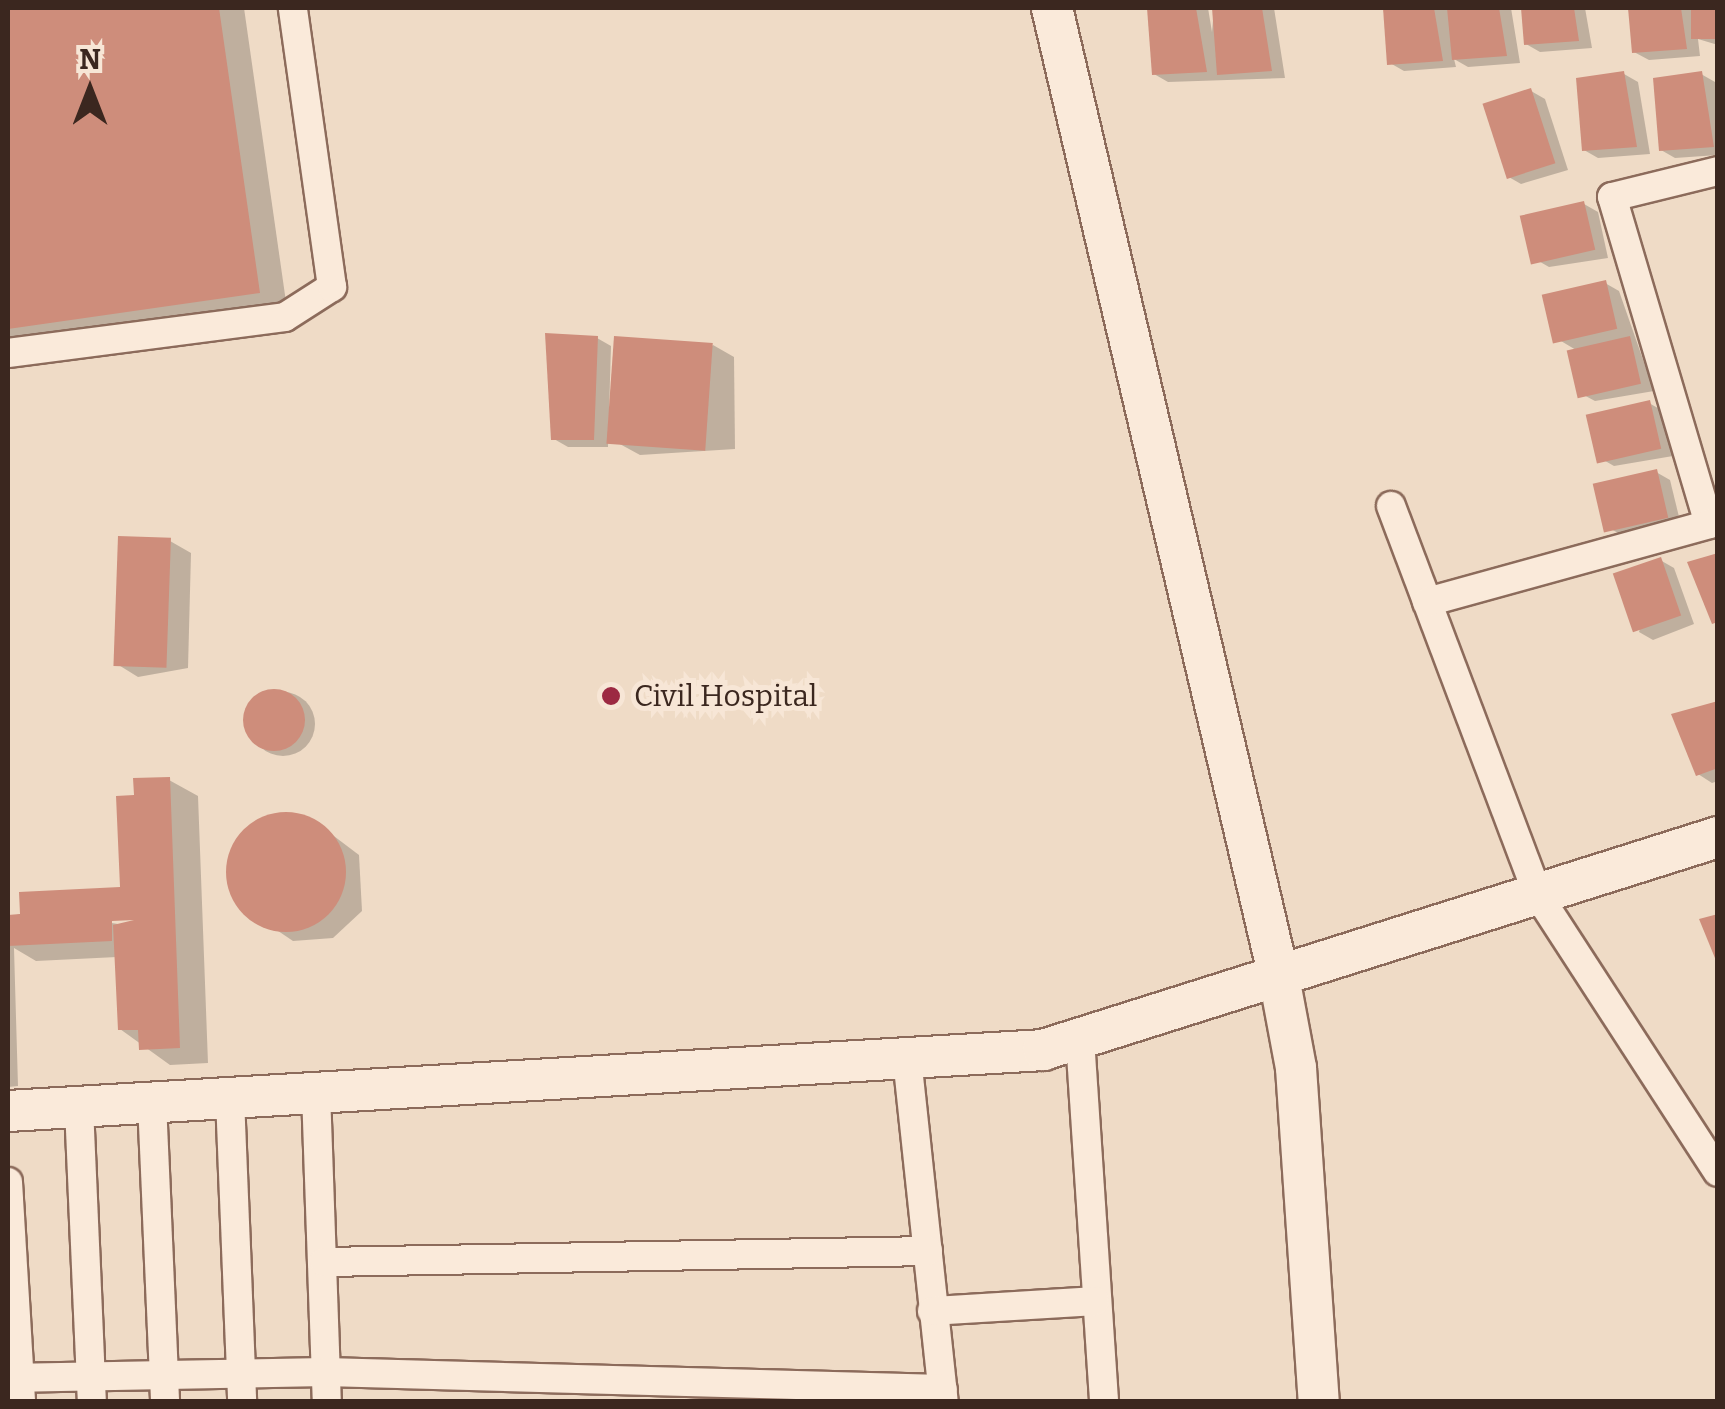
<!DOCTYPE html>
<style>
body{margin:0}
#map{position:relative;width:1725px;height:1409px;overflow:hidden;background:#efdbc6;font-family:Bitter,serif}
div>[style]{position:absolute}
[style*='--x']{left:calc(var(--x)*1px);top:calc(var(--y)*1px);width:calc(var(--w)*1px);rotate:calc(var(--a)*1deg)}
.shadow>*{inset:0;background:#0003}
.round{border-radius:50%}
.building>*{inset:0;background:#ce8d7b;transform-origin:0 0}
.roads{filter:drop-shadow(2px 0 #8c6b5b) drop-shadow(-2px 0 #8c6b5b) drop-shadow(0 2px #8c6b5b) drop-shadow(0 -2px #8c6b5b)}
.street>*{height:28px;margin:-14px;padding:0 14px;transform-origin:14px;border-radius:14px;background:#faeada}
.secondary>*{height:40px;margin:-20px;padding:0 20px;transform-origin:20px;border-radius:20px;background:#faeada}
.dots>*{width:28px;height:28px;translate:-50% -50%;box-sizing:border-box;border:5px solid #f7e6d6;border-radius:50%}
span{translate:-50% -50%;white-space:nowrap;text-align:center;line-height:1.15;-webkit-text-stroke:10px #f7e6d6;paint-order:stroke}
.poi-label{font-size:30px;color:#3b271f}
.left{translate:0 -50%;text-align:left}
.frame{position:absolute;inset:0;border:10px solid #3b271f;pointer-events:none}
.north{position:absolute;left:40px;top:40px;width:100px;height:100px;-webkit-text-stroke:8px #f7e6d6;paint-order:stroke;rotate:0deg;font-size:28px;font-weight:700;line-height:40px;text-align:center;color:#3b271f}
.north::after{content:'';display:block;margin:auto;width:35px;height:45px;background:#3b271f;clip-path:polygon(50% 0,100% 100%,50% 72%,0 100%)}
</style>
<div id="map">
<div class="shadow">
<i style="clip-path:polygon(8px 8px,244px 8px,287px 309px,8px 348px)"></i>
<i style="clip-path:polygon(1149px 8px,1208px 8px,1212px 32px,1214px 8px,1274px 8px,1285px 78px,1168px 82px,1154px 74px)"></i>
<i style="clip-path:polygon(1385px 8px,1511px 8px,1520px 63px,1468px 67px,1454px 59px,1456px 67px,1404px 71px,1390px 63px)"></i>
<i style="clip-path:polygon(1523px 8px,1585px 8px,1592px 48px,1540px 52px,1526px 44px)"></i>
<i style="clip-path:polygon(1631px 8px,1718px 8px,1718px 45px,1698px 39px,1700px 56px,1649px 60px,1634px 52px)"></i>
<i style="clip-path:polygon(1624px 74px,1638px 82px,1650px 154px,1598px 158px,1584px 150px)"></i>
<i style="clip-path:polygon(1701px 74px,1715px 82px,1718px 155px,1675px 158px,1661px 150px)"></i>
<i style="clip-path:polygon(1531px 91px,1545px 99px,1568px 170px,1521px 184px,1507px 176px)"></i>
<i style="clip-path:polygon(1584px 204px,1598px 212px,1608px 258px,1549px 267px,1535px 259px)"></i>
<i style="clip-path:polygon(1605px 283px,1619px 291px,1654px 391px,1595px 401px,1580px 393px,1576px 350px,1556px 338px)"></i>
<i style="clip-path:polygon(597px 338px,611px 346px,608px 447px,568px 447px,554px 439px)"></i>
<i style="clip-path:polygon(713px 345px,734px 357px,735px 449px,640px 455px,618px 443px)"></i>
<i style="clip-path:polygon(1649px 403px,1663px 411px,1673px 456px,1614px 466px,1600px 458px)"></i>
<i style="clip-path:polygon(1656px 472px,1670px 480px,1681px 525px,1622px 535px,1607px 527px)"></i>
<i style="clip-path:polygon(170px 541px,191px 553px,188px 668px,138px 677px,117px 664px)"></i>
<i style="clip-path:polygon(1660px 560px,1674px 568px,1694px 624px,1653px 640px,1639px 632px)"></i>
<i class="round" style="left:251px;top:692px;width:64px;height:64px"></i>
<i style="clip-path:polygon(1718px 703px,1718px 781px,1712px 783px,1698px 774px)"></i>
<i style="clip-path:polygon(evenodd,169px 780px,198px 796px,208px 1063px,170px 1065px,120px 1029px,117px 957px,36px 961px,14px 948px,18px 1086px,8px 1087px,8px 917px,123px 889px,137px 797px,169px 780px,136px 917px,137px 927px,99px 921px,136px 917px)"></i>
<i style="clip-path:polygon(310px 818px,359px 855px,362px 911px,333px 938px,293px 941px,238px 904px,228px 866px,256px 821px)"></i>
</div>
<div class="building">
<i style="clip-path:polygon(8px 8px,219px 8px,260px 293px,8px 329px)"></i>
<i style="clip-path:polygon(1147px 8px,1196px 8px,1207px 72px,1152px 75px)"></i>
<i style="clip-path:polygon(1212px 8px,1262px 8px,1272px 71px,1217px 75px)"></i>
<i style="clip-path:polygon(1383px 8px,1434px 8px,1443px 61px,1387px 65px)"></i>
<i style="clip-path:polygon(1447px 8px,1499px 8px,1507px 56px,1452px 60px)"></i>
<i style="clip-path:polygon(1521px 8px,1574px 8px,1579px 41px,1524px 45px)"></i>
<i style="clip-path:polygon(1628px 8px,1681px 8px,1687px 49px,1632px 53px)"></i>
<i style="left:1691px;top:8px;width:27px;height:31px"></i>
<i style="clip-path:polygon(1624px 71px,1637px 147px,1582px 151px,1576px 78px)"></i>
<i style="clip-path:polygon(1702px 71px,1714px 147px,1659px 151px,1653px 78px)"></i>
<i style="left:1531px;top:88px;width:79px;height:51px;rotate:72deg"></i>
<i style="left:1584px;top:201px;width:50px;height:66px;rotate:77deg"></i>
<i style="left:1606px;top:280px;width:50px;height:66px;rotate:77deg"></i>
<i style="clip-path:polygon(545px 333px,598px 336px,594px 440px,551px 440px)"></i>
<i style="left:614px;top:336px;width:99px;height:108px;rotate:4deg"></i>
<i style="left:1630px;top:336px;width:49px;height:65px;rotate:77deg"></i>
<i style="left:1650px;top:400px;width:50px;height:66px;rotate:77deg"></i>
<i style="left:1657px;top:469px;width:50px;height:66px;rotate:77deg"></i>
<i style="left:118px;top:536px;width:53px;height:130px;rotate:2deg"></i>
<i style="clip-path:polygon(1718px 553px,1718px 622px,1712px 624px,1687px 562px)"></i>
<i style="left:1661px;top:557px;width:62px;height:51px;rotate:71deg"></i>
<i class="round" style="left:243px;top:689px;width:62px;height:62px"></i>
<i style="clip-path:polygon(1718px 701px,1718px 768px,1696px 776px,1671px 714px)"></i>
<i style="clip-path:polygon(170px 777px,180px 1048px,139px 1050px,138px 1030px,118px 1030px,113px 925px,134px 920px,112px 921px,112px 941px,8px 946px,8px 915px,20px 914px,19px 892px,120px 887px,116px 796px,134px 795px,133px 778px)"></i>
<i class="round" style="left:226px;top:812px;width:120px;height:120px"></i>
<i style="clip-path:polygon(1718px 914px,1718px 963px,1717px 963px,1699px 919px)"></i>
</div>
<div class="roads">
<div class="street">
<i style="--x:8;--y:353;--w:279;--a:-7.4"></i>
<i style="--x:285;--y:317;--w:56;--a:-32.6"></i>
<i style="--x:332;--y:287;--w:282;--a:-98"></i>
<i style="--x:1391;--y:506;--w:416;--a:69.3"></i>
<i style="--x:1538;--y:895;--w:330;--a:57"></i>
<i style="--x:1709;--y:524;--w:341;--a:-106.5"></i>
<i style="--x:1612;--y:197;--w:109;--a:-13.8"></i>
<i style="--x:1427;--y:602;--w:302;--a:-15.4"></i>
<i style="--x:1080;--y:1039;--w:364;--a:86.2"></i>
<i style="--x:907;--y:1058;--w:346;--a:83.9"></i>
<i style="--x:316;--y:1092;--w:310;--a:88"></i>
<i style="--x:230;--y:1098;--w:304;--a:87.7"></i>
<i style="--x:152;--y:1102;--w:300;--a:87.5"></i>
<i style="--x:79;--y:1107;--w:295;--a:87.5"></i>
<i style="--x:8;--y:1182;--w:220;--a:86.6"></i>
<i style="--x:324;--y:1262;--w:604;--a:-1.04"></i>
<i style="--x:932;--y:1311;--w:163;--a:-3.5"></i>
<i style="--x:8;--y:1378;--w:318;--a:-1.1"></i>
<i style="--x:326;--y:1372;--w:617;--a:1.58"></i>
</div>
<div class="secondary">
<i style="--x:1052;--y:8;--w:995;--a:76.82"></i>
<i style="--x:1279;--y:977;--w:93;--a:79.4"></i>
<i style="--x:1296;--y:1068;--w:335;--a:86.1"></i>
<i style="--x:8;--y:1111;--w:1037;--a:-3.37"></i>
<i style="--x:1043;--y:1050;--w:708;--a:-17.51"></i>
</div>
</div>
<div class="dots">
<i style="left:611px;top:696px;background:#9c2942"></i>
</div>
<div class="poi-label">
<span class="left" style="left:634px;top:696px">Civil Hospital</span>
</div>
<div class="frame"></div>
<div class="north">N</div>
</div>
